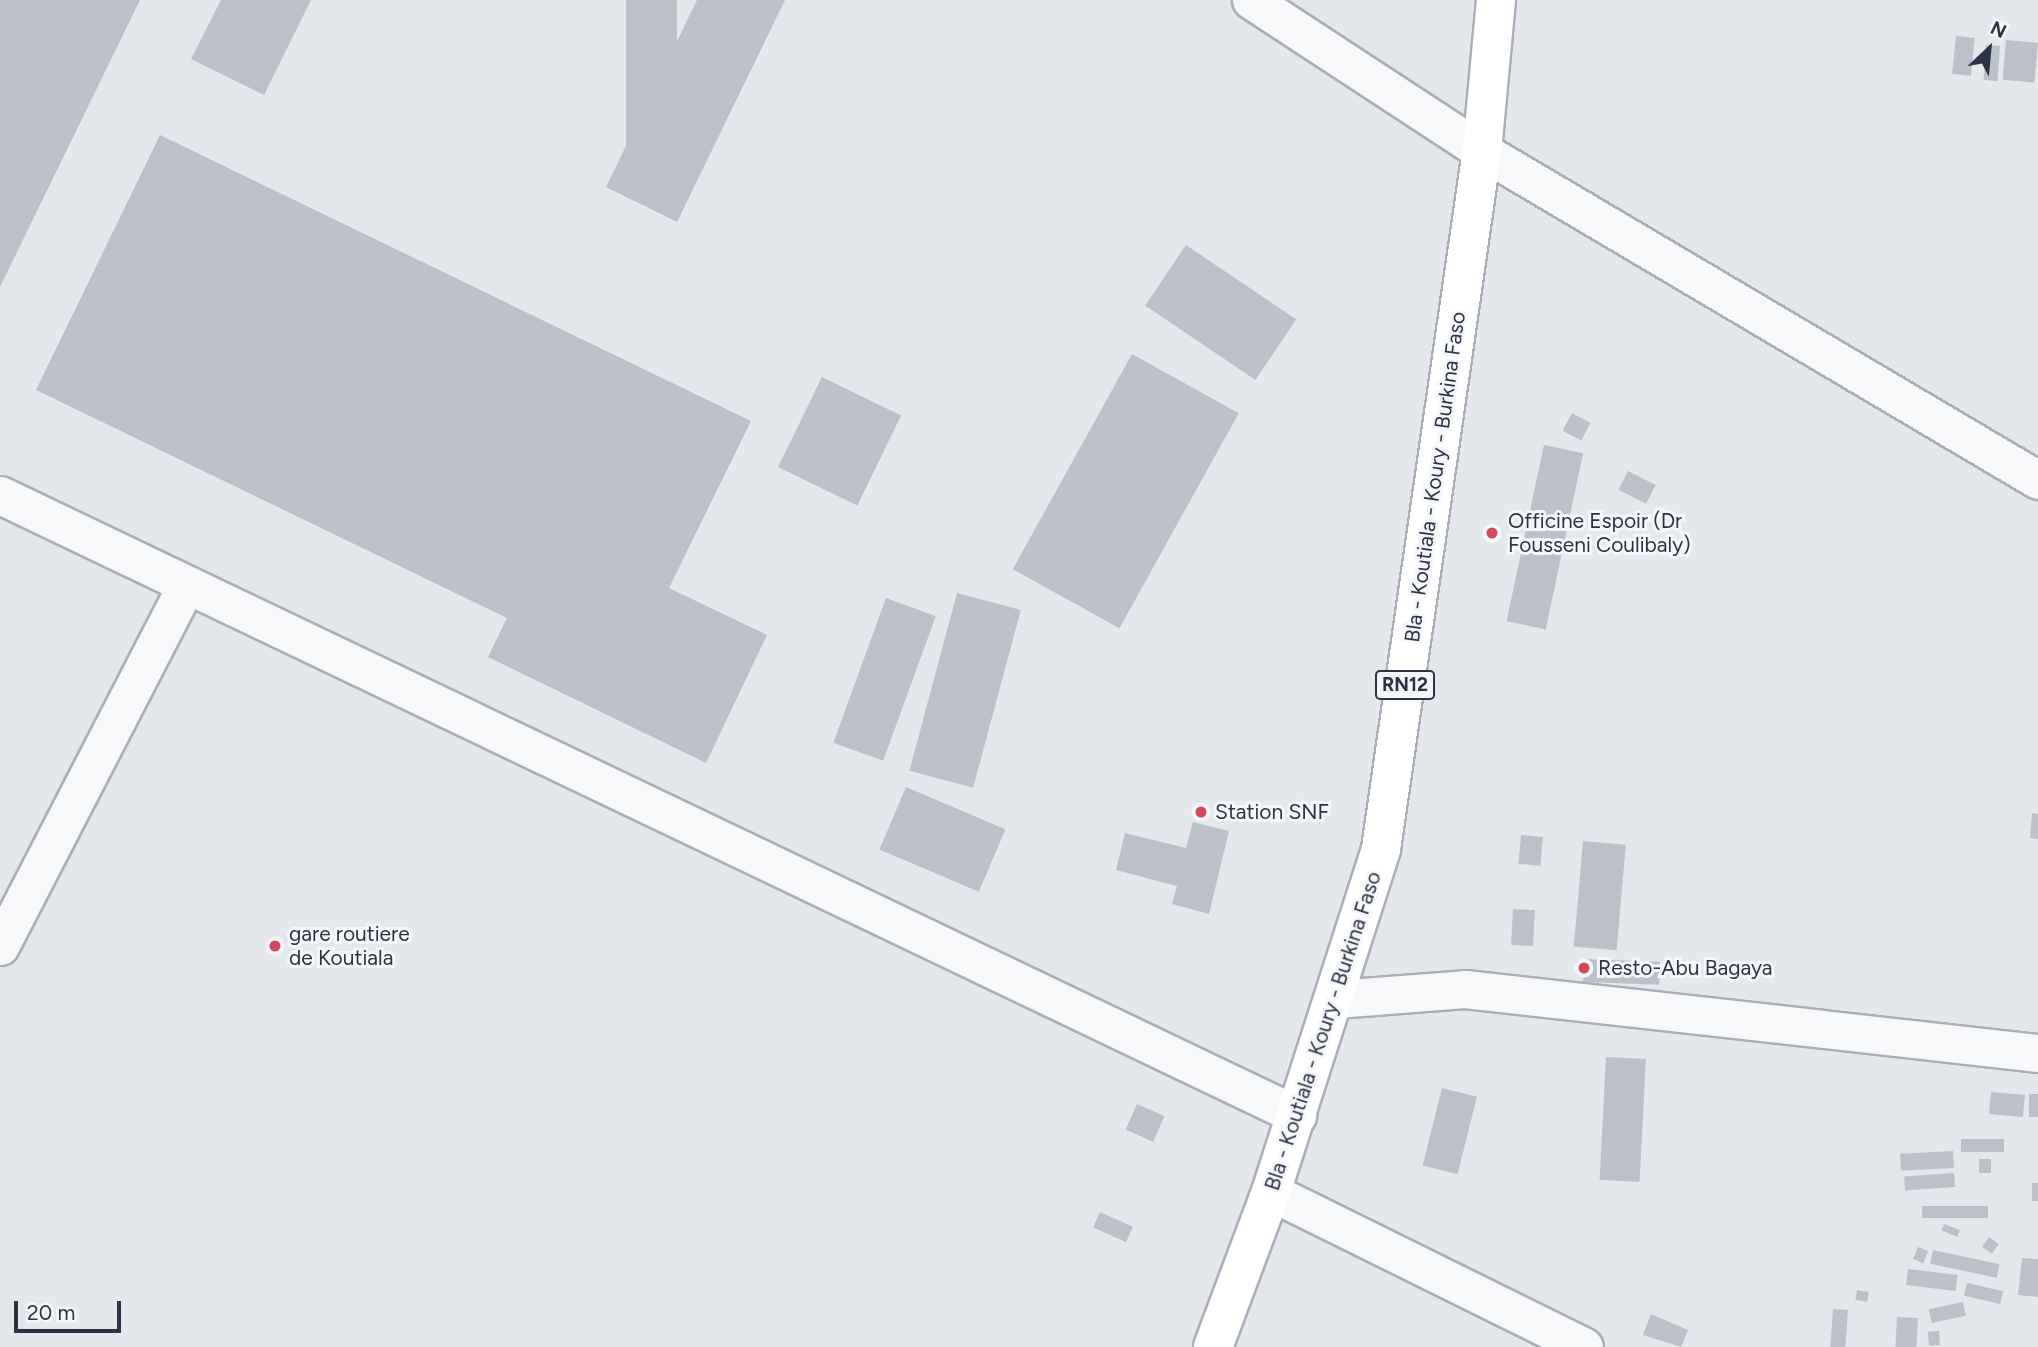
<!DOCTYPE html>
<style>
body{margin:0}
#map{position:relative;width:2038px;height:1347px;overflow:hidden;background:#e4e7ec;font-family:Figtree,sans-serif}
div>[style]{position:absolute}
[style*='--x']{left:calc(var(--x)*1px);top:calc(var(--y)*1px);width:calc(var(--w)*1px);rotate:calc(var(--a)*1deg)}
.building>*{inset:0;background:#bbc0ca;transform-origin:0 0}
.roads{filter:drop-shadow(2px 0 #a9aeb7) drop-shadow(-2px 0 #a9aeb7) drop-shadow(0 2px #a9aeb7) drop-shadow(0 -2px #a9aeb7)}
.street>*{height:37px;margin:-18.5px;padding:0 18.5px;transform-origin:18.5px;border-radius:18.5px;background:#f7f8fa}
.primary>*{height:38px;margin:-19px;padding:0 19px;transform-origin:19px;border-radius:19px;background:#fff}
.dots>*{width:19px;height:19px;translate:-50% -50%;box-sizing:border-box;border:4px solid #f4f6f9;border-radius:50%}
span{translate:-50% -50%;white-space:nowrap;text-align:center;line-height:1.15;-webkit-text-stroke:6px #f4f6f9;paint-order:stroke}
.shield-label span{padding:2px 5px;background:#f4f6f9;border:2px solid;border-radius:5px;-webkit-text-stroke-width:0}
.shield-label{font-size:19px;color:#2b3445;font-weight:700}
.street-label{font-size:21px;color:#2b3445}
.poi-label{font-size:21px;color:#2b3445}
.left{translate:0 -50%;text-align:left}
.north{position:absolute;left:1954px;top:14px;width:70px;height:70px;-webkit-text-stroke:5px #f4f6f9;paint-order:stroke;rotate:26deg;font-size:19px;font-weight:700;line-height:28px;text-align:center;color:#2b3445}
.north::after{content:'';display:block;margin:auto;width:24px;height:32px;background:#2b3445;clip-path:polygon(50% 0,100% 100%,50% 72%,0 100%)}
.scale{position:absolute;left:14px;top:1301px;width:107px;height:32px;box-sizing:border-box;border:4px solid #2b3445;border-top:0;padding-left:9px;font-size:21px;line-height:24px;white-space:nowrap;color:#2b3445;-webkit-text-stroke:5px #f4f6f9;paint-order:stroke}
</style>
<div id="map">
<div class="building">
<i style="clip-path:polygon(0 0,140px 0,0 287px)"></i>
<i style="clip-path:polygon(221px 0,311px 0,264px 95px,191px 59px)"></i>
<i style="left:626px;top:0;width:51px;height:176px"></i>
<i style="clip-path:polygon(697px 0,785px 0,677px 222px,606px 187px)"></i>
<i style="left:1956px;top:36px;width:19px;height:38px;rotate:6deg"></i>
<i style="left:2006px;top:40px;width:32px;height:40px;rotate:5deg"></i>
<i style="left:1986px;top:45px;width:14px;height:35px;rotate:4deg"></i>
<i style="clip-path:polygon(160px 135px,751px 421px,669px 588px,767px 635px,706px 763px,488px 657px,507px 618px,36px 390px)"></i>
<i style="left:1186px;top:245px;width:133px;height:73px;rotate:34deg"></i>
<i style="left:1132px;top:354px;width:122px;height:246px;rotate:29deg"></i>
<i style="left:822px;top:377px;width:88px;height:100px;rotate:26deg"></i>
<i style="left:1572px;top:413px;width:21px;height:20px;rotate:28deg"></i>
<i style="left:1544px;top:445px;width:40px;height:180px;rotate:12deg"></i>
<i style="left:1628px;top:471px;width:31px;height:21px;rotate:27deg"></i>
<i style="left:957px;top:593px;width:66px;height:184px;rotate:15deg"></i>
<i style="left:886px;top:598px;width:53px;height:154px;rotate:20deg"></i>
<i style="left:906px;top:787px;width:108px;height:68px;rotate:23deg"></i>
<i style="clip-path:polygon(2032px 813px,2038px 814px,2038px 839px,2030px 838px)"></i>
<i style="clip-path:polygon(1193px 822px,1229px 831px,1209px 914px,1172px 904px,1177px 886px,1116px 870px,1125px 833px,1186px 848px)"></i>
<i style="left:1521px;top:835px;width:22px;height:29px;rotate:5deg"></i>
<i style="left:1583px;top:841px;width:43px;height:106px;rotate:5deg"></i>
<i style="left:1513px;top:909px;width:22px;height:36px;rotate:3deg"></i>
<i style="left:1584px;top:959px;width:76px;height:23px;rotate:2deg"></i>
<i style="left:1606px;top:1057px;width:40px;height:123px;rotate:3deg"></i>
<i style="left:1442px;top:1088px;width:36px;height:80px;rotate:14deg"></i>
<i style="left:1991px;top:1092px;width:34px;height:22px;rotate:5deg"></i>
<i style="left:2029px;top:1094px;width:9px;height:23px"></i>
<i style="left:1137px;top:1104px;width:30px;height:28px;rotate:24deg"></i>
<i style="left:1961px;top:1139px;width:43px;height:13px"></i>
<i style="left:1953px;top:1151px;width:17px;height:53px;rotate:87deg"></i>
<i style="left:1979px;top:1159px;width:12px;height:14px"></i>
<i style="left:1954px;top:1173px;width:14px;height:50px;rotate:86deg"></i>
<i style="left:2032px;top:1183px;width:6px;height:18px"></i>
<i style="left:1922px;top:1206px;width:66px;height:12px"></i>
<i style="left:1100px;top:1212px;width:36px;height:17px;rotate:24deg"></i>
<i style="left:1944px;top:1224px;width:17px;height:7px;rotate:21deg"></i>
<i style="left:1989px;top:1237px;width:12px;height:12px;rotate:35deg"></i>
<i style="left:1918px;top:1247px;width:11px;height:13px;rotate:22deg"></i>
<i style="left:1933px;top:1250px;width:68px;height:14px;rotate:12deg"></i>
<i style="clip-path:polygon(2022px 1258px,2038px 1259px,2038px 1297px,2018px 1295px)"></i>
<i style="left:1908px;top:1269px;width:50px;height:16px;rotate:7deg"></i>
<i style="left:1967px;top:1283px;width:37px;height:13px;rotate:13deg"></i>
<i style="left:1857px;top:1290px;width:12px;height:10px;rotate:9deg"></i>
<i style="left:1963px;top:1302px;width:14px;height:35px;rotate:78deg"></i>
<i style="left:1833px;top:1309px;width:15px;height:38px;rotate:4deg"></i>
<i style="clip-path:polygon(1651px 1314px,1688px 1330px,1681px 1347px,1643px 1335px)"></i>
<i style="left:1897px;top:1317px;width:21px;height:30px;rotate:3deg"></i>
<i style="left:1939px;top:1331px;width:14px;height:11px;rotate:86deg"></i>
</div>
<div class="roads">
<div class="street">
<i style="--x:1251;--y:0;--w:276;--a:33.2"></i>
<i style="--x:1482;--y:151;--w:646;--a:30.61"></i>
<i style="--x:0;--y:495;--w:1438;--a:25.55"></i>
<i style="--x:0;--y:946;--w:406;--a:-62.7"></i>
<i style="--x:1336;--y:999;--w:129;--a:-4.4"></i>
<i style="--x:1465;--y:989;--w:577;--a:6.37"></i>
<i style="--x:1271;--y:1192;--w:349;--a:26.3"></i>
</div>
<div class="primary">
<i style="--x:1213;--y:1347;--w:165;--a:-69.5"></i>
<i style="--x:1271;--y:1192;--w:360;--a:-72.2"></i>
<i style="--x:1381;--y:849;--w:705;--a:-81.77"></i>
<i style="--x:1482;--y:151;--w:152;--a:-84.7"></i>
</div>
</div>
<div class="dots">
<i style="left:1492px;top:533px;background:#d1495b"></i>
<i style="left:1201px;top:812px;background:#d1495b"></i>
<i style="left:275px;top:946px;background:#d1495b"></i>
<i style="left:1584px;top:968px;background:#d1495b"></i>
</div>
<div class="shield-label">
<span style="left:1405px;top:685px">RN12</span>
</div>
<div class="street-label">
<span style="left:1435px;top:477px;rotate:-82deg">Bla - Koutiala - Koury - Burkina Faso</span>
<span style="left:1323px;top:1031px;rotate:-72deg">Bla - Koutiala - Koury - Burkina Faso</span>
</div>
<div class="poi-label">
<span class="left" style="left:1508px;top:533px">Officine Espoir (Dr<br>Fousseni Coulibaly)</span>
<span class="left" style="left:1215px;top:812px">Station SNF</span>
<span class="left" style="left:289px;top:946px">gare routiere<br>de Koutiala</span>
<span class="left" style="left:1598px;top:968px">Resto-Abu Bagaya</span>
</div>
<div class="north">N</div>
<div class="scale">20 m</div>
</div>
